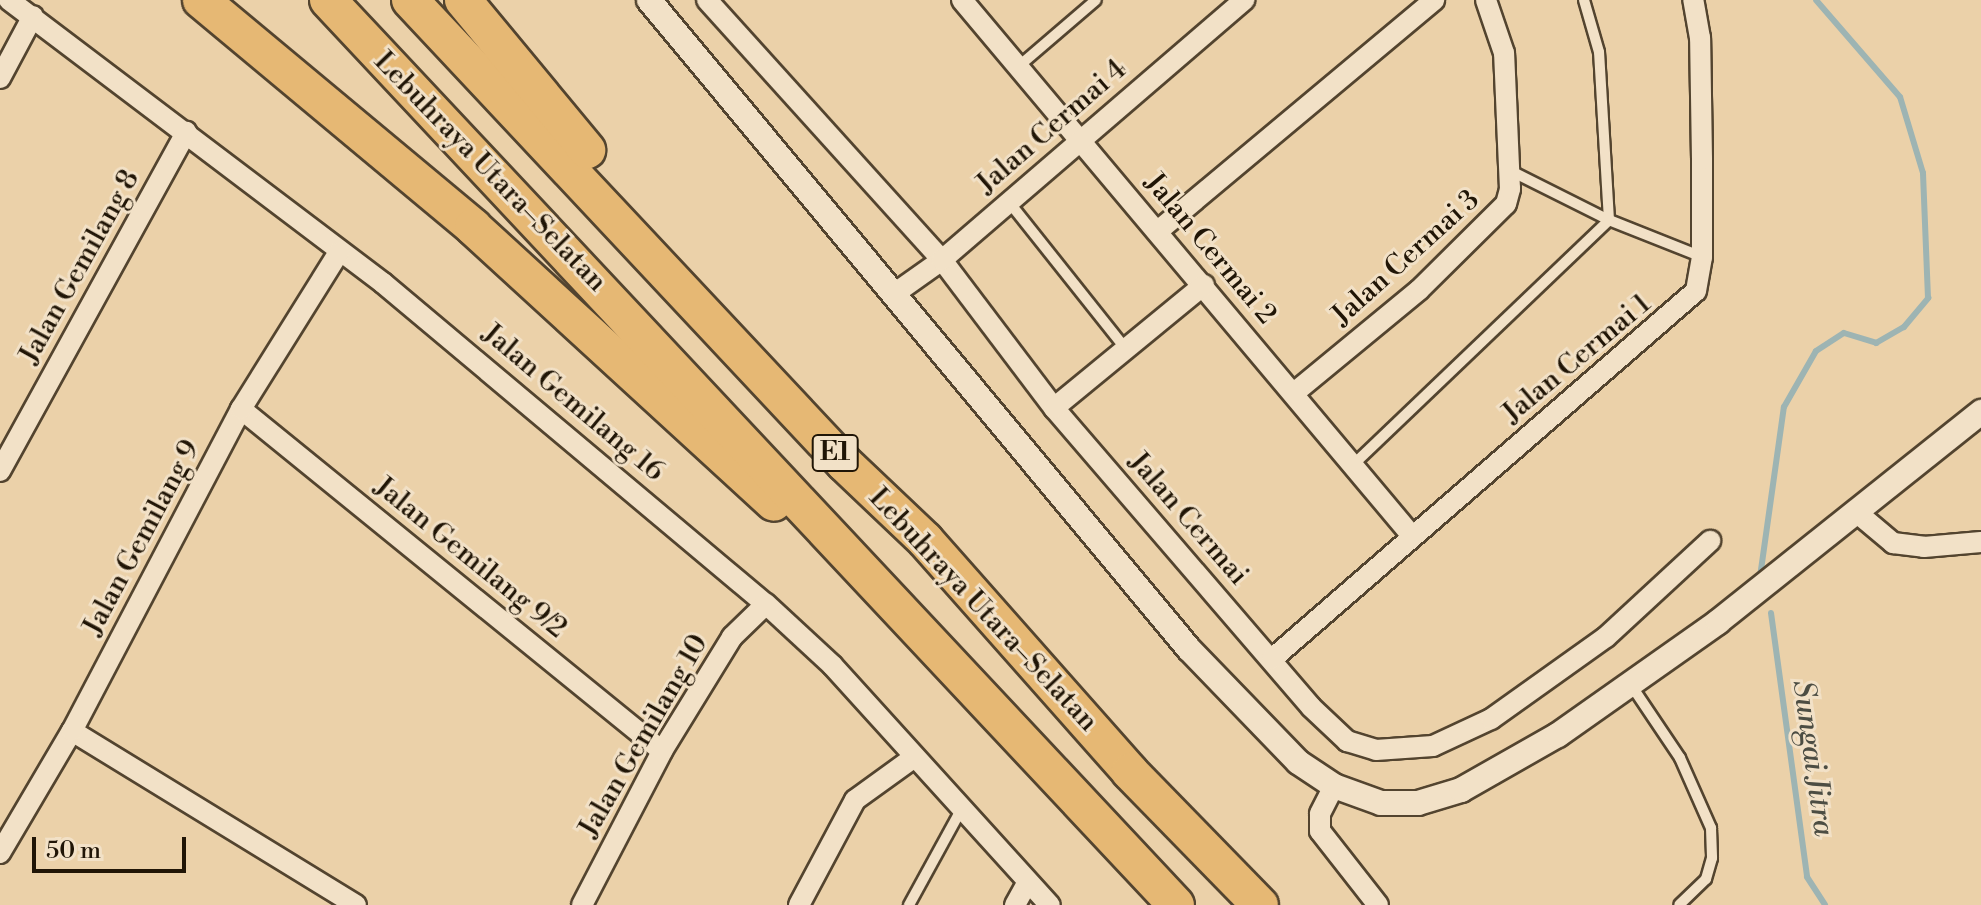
<!DOCTYPE html>
<meta charset="utf-8">
<style>
body{margin:0}
#map{position:relative;width:1981px;height:905px;overflow:hidden;background:#ebd1a9;font-family:"Libre Bodoni",serif}
div>[style]{position:absolute}
[style*='--x']{left:calc(var(--x)*1px);top:calc(var(--y)*1px);width:calc(var(--w)*1px);rotate:calc(var(--a)*1deg)}
.stream>*{height:6px;margin:-3px;padding:0 3px;transform-origin:3px;border-radius:3px;background:#9db4b3}
.roads{filter:drop-shadow(2px 0 #53442f) drop-shadow(-2px 0 #53442f) drop-shadow(0 2px #53442f) drop-shadow(0 -2px #53442f)}
.service>*{height:10px;margin:-5px;padding:0 5px;transform-origin:5px;border-radius:5px;background:#f2e1c7}
.minor>*{height:20px;margin:-10px;padding:0 10px;transform-origin:10px;border-radius:10px;background:#f2e1c7}
.tertiary>*{height:24px;margin:-12px;padding:0 12px;transform-origin:12px;border-radius:12px;background:#f2e1c7}
.motorway>*{height:36px;margin:-18px;padding:0 18px;transform-origin:18px;border-radius:18px;background:#e6b874}
span{translate:-50% -50%;white-space:nowrap;text-align:center;line-height:1.15;-webkit-text-stroke:6px #f2e1c7;paint-order:stroke}
.shield-label span{padding:2px 6px;background:#f2e1c7;border:2px solid;border-radius:6px;-webkit-text-stroke-width:0}
.shield-label{font-size:26px;color:#201506;font-weight:700}
.street-label{font-size:28px;color:#201506}
.water-label{font-size:30px;color:#4c4d43;font-style:italic}
.scale{position:absolute;left:32px;top:837px;width:154px;height:36px;box-sizing:border-box;border:4px solid #201506;border-top:0;padding-left:10px;font-size:24px;line-height:28px;white-space:nowrap;color:#201506;-webkit-text-stroke:6px #f2e1c7;paint-order:stroke}
</style>
<div id="map">
<div class="stream">
<i style="--x:1760;--y:577;--w:172;--a:-82"></i>
<i style="--x:1784;--y:407;--w:64;--a:-60.3"></i>
<i style="--x:1816;--y:351;--w:33;--a:-33"></i>
<i style="--x:1844;--y:333;--w:34;--a:17"></i>
<i style="--x:1876;--y:343;--w:32;--a:-30"></i>
<i style="--x:1904;--y:327;--w:38;--a:-50"></i>
<i style="--x:1928;--y:298;--w:125;--a:-92.3"></i>
<i style="--x:1923;--y:173;--w:79;--a:-106.8"></i>
<i style="--x:1900;--y:97;--w:128;--a:-130.9"></i>
<i style="--x:1771;--y:613;--w:266;--a:82.2"></i>
<i style="--x:1807;--y:877;--w:33;--a:57"></i>
</div>
<div class="roads">
<div class="service">
<i style="--x:1019;--y:66;--w:101;--a:-40.6"></i>
<i style="--x:1509;--y:170;--w:112;--a:26.6"></i>
<i style="--x:1609;--y:220;--w:100;--a:21.7"></i>
<i style="--x:1009;--y:202;--w:188;--a:51.5"></i>
<i style="--x:1353;--y:465;--w:354;--a:-43.7"></i>
<i style="--x:1609;--y:220;--w:168;--a:-93.4"></i>
<i style="--x:1599;--y:52;--w:54;--a:-106.1"></i>
<i style="--x:1631;--y:685;--w:88;--a:56.1"></i>
<i style="--x:1680;--y:758;--w:77;--a:66.1"></i>
<i style="--x:1711;--y:828;--w:30;--a:88"></i>
<i style="--x:1712;--y:858;--w:22;--a:106"></i>
<i style="--x:1706;--y:879;--w:37;--a:136"></i>
<i style="--x:909;--y:905;--w:108;--a:-61.3"></i>
</div>
<div class="minor">
<i style="--x:9;--y:0;--w:469;--a:37.1"></i>
<i style="--x:383;--y:283;--w:500;--a:40"></i>
<i style="--x:766;--y:604;--w:90;--a:42.7"></i>
<i style="--x:832;--y:665;--w:324;--a:47.8"></i>
<i style="--x:707;--y:0;--w:350;--a:47.9"></i>
<i style="--x:942;--y:260;--w:186;--a:52.9"></i>
<i style="--x:1054;--y:408;--w:394;--a:49.3"></i>
<i style="--x:1311;--y:707;--w:50;--a:43.4"></i>
<i style="--x:1347;--y:741;--w:30;--a:17"></i>
<i style="--x:1376;--y:750;--w:57;--a:-4"></i>
<i style="--x:1433;--y:746;--w:64;--a:-25"></i>
<i style="--x:1491;--y:719;--w:141;--a:-35.5"></i>
<i style="--x:1606;--y:637;--w:142;--a:-42.7"></i>
<i style="--x:962;--y:0;--w:700;--a:49.98"></i>
<i style="--x:0;--y:78;--w:70;--a:-62"></i>
<i style="--x:1158;--y:231;--w:360;--a:-39.9"></i>
<i style="--x:894;--y:294;--w:59;--a:-35.3"></i>
<i style="--x:942;--y:260;--w:399;--a:-40.7"></i>
<i style="--x:1294;--y:393;--w:162;--a:-39.5"></i>
<i style="--x:1419;--y:290;--w:122;--a:-44.7"></i>
<i style="--x:1506;--y:204;--w:16;--a:-75"></i>
<i style="--x:1510;--y:189;--w:136;--a:-92.5"></i>
<i style="--x:1504;--y:53;--w:56;--a:-108.8"></i>
<i style="--x:1054;--y:408;--w:194;--a:-39.4"></i>
<i style="--x:241;--y:409;--w:542;--a:39.09"></i>
<i style="--x:0;--y:471;--w:387;--a:-61.2"></i>
<i style="--x:1855;--y:511;--w:50;--a:40.1"></i>
<i style="--x:1893;--y:543;--w:31;--a:7"></i>
<i style="--x:1924;--y:547;--w:57;--a:-5"></i>
<i style="--x:1272;--y:659;--w:561;--a:-40.96"></i>
<i style="--x:1696;--y:291;--w:35;--a:-80"></i>
<i style="--x:1702;--y:257;--w:98;--a:-90"></i>
<i style="--x:1702;--y:159;--w:121;--a:-90.9"></i>
<i style="--x:1700;--y:38;--w:39;--a:-100"></i>
<i style="--x:72;--y:731;--w:333;--a:31.5"></i>
<i style="--x:1334;--y:786;--w:31;--a:117"></i>
<i style="--x:1320;--y:814;--w:17;--a:90"></i>
<i style="--x:1320;--y:831;--w:94;--a:51.9"></i>
<i style="--x:0;--y:853;--w:142;--a:-59.5"></i>
<i style="--x:72;--y:731;--w:364;--a:-62.3"></i>
<i style="--x:241;--y:409;--w:185;--a:-58"></i>
<i style="--x:582;--y:905;--w:174;--a:-62.5"></i>
<i style="--x:662;--y:751;--w:134;--a:-58.4"></i>
<i style="--x:732;--y:637;--w:47;--a:-44.1"></i>
<i style="--x:799;--y:905;--w:119;--a:-61.9"></i>
<i style="--x:855;--y:800;--w:72;--a:-35.9"></i>
<i style="--x:1015;--y:905;--w:26;--a:-61"></i>
</div>
<div class="tertiary">
<i style="--x:649;--y:0;--w:844;--a:50.24"></i>
<i style="--x:1189;--y:649;--w:157;--a:46"></i>
<i style="--x:1298;--y:762;--w:43;--a:33.7"></i>
<i style="--x:1334;--y:786;--w:50;--a:19.9"></i>
<i style="--x:1381;--y:803;--w:37;--a:0"></i>
<i style="--x:1418;--y:803;--w:45;--a:-16.8"></i>
<i style="--x:1461;--y:790;--w:112;--a:-29.6"></i>
<i style="--x:1558;--y:735;--w:196;--a:-35.2"></i>
<i style="--x:1718;--y:622;--w:337;--a:-38.6"></i>
</div>
<div class="motorway">
<i style="--x:201;--y:0;--w:354;--a:39.8"></i>
<i style="--x:473;--y:227;--w:408;--a:42.5"></i>
<i style="--x:328;--y:0;--w:1240;--a:46.86"></i>
<i style="--x:410;--y:0;--w:635;--a:46.85"></i>
<i style="--x:844;--y:463;--w:112;--a:43.5"></i>
<i style="--x:925;--y:540;--w:310;--a:48.5"></i>
<i style="--x:1130;--y:772;--w:186;--a:45.7"></i>
<i style="--x:463;--y:0;--w:195;--a:50.4"></i>
</div>
</div>
<div class="shield-label">
<span style="left:835px;top:453px">E1</span>
</div>
<div class="street-label">
<span style="left:1052px;top:127px;rotate:-41deg">Jalan Cermai 4</span>
<span style="left:490px;top:172px;rotate:46deg">Lebuhraya Utara–Selatan</span>
<span style="left:1210px;top:249px;rotate:50deg">Jalan Cermai 2</span>
<span style="left:1406px;top:258px;rotate:-42deg">Jalan Cermai 3</span>
<span style="left:80px;top:267px;rotate:-61deg">Jalan Gemilang 8</span>
<span style="left:1577px;top:359px;rotate:-40deg">Jalan Cermai 1</span>
<span style="left:573px;top:403px;rotate:40deg">Jalan Gemilang 16</span>
<span style="left:1188px;top:519px;rotate:49deg">Jalan Cermai</span>
<span style="left:142px;top:538px;rotate:-62deg">Jalan Gemilang 9</span>
<span style="left:470px;top:558px;rotate:39deg">Jalan Gemilang 9/2</span>
<span style="left:983px;top:610px;rotate:47deg">Lebuhraya Utara–Selatan</span>
<span style="left:644px;top:736px;rotate:-60deg">Jalan Gemilang 10</span>
</div>
<div class="water-label">
<span style="left:1813px;top:758px;rotate:82deg">Sungai Jitra</span>
</div>
<div class="scale">50 m</div>
</div>
